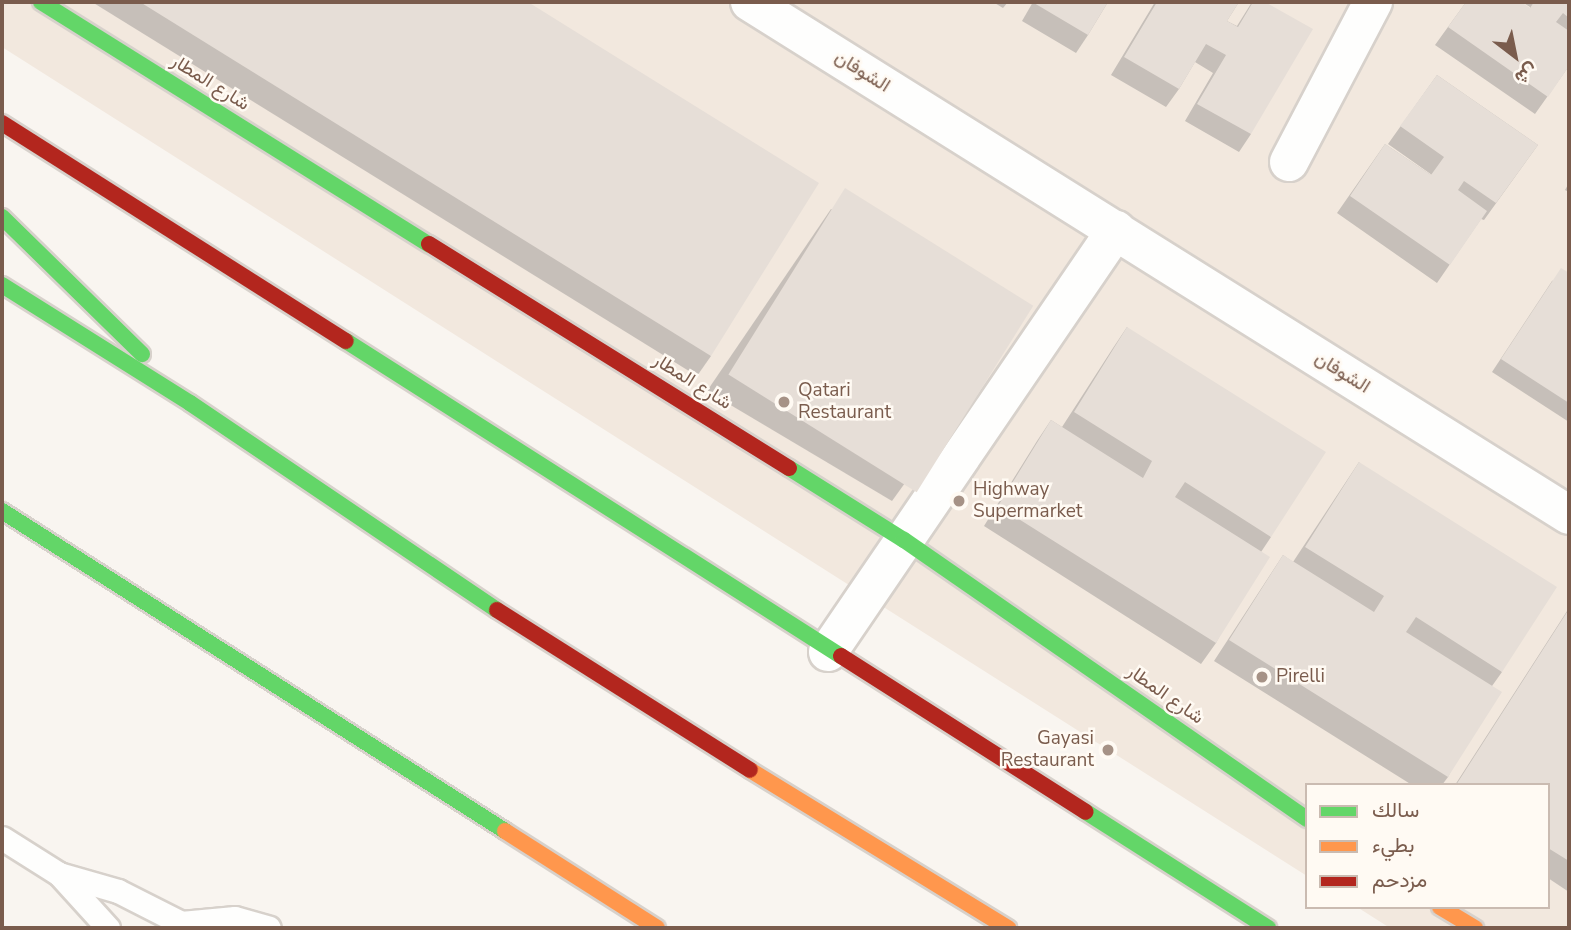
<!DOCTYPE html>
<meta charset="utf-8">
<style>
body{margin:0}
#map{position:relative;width:1571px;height:930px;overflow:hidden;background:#f9f5f0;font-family:"Nunito Sans",Vazirmatn,sans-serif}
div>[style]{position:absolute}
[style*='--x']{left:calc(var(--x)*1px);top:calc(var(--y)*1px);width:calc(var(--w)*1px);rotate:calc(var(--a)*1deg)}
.residential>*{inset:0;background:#f2e8de}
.roads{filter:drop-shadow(2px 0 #d7d1cb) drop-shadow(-2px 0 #d7d1cb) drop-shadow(0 2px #d7d1cb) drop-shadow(0 -2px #d7d1cb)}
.lane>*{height:23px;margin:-11.5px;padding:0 11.5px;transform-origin:11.5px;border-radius:11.5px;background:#fefefd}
.street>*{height:38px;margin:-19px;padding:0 19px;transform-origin:19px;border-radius:19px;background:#fefefd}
.fast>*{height:16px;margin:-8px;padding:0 8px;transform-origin:8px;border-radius:8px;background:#63d668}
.slow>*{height:16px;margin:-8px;padding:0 8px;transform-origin:8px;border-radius:8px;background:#ff974d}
.jam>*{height:16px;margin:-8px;padding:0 8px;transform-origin:8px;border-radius:8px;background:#b3261e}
.wall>*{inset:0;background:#c6bfb9}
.building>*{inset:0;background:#e6ded7;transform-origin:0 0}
.dots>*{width:19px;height:19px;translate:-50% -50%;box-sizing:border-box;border:4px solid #fffaf3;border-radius:50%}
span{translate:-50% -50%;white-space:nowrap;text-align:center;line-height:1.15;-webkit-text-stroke:5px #fffaf3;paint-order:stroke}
.street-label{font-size:19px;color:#7a5c4d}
.poi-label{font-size:19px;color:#7a5c4d}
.left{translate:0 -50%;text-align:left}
.right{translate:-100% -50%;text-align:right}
.frame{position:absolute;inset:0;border:4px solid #7a5c4d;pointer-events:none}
.legend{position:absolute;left:1305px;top:783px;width:245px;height:126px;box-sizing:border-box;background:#fffaf3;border:2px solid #cabbb1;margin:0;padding:9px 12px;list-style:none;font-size:21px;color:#7a5c4d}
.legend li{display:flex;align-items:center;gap:14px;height:35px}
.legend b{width:35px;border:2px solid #cabbb1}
.north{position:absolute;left:1480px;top:21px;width:70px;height:70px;-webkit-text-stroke:5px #fffaf3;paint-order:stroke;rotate:148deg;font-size:19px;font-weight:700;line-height:28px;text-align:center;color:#7a5c4d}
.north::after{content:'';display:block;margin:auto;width:24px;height:32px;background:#7a5c4d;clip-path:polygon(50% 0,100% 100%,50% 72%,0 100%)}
</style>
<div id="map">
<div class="residential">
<i style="clip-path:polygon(2px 2px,1569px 2px,1569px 928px,1390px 928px,1357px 907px,1548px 907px,1548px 785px,1307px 785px,1307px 876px,2px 47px)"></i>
</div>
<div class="roads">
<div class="lane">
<i style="--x:2;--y:838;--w:67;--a:32.3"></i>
<i style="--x:59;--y:874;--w:61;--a:16.1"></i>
<i style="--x:118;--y:891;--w:71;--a:26.9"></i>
<i style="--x:181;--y:923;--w:54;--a:-5.3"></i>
<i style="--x:235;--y:918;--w:35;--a:16"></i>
<i style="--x:59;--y:874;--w:73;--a:47.8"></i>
</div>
<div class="street">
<i style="--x:750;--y:2;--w:966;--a:32.06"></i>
<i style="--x:1289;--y:162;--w:181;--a:-62.3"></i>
<i style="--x:828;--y:652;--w:511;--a:-55.69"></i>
</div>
<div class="fast">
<i style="--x:41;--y:2;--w:457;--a:32"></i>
<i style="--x:2;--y:217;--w:196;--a:44.4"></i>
<i style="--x:2;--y:285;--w:222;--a:32.1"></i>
<i style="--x:190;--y:403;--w:370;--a:34"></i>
<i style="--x:346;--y:341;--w:587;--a:32.47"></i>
<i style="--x:789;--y:468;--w:136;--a:32.1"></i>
<i style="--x:904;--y:540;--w:490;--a:34.7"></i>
<i style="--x:2;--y:511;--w:596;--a:32.46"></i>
<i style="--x:1086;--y:812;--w:216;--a:32.5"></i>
</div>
<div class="slow">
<i style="--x:750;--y:770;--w:303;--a:31.5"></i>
<i style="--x:505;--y:831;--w:180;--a:32.5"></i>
<i style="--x:1440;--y:907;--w:41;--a:31"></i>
</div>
<div class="jam">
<i style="--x:2;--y:123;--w:407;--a:32.4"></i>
<i style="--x:429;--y:244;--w:424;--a:31.9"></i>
<i style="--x:497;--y:610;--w:299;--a:32.3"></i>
<i style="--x:841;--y:656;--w:290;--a:32.5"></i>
</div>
</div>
<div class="wall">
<i style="clip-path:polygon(92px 2px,528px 2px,711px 356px,697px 376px)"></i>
<i style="clip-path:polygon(993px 2px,1008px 2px,1003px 8px)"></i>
<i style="clip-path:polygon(1033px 2px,1108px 2px,1088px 35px,1076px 53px,1022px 21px)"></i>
<i style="clip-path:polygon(1155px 2px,1239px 2px,1227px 21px,1237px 26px,1252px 2px,1251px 134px,1239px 152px,1185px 121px,1213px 73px,1195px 62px,1179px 89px,1166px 107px,1111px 75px)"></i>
<i style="clip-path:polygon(1466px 2px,1530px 8px,1530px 7px,1522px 2px,1569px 2px,1569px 66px,1535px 114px,1435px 45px)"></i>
<i style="clip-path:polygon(1437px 75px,1538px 145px,1484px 220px,1481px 219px,1437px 283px,1337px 213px,1385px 144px,1431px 175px,1432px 175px,1388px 144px)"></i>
<i style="clip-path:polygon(1569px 183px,1569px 192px,1565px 190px)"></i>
<i style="clip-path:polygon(831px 209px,1032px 307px,892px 501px,707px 391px)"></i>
<i style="clip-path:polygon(1569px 273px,1569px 422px,1492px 372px,1552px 281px)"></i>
<i style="clip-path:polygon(1127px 327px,1271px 537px,1261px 552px,1216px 643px,1201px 664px,984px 526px,1037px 441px,1051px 420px,1062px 427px,1113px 348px)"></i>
<i style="clip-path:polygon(1359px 462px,1502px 672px,1492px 686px,1448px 777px,1442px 785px,1412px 785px,1214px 661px,1283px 555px,1293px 562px)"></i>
<i style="clip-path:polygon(1569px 608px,1569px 892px,1548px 878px,1548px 785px,1455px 785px)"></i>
</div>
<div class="building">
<i style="clip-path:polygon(140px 2px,528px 2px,819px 183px,711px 356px)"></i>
<i style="clip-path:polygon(1035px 2px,1108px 2px,1088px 35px,1034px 3px)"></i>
<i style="clip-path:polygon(1157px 2px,1239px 2px,1227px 21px,1238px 27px,1253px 2px,1265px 2px,1313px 29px,1251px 134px,1197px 104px,1226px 55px,1206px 44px,1179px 89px,1124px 57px)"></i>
<i style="clip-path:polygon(1466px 2px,1521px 2px,1530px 8px,1534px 2px,1569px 2px,1569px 18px,1563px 13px,1556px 22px,1569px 31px,1569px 66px,1548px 97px,1448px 27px)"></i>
<i style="clip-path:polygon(1437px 75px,1538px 145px,1496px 203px,1464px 181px,1458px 190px,1487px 211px,1450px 265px,1350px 196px,1385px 144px,1431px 175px,1444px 157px,1400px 126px)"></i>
<i style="left:845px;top:188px;width:222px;height:220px;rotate:32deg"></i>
<i style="clip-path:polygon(1561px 268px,1569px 273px,1569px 403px,1501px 359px)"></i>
<i style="clip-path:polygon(1127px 327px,1326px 452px,1271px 537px,1185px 482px,1175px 497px,1270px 557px,1216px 643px,998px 506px,1051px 420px,1143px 478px,1152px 461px,1074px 412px)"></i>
<i style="clip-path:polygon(1359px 462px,1557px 587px,1502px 672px,1416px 617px,1406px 632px,1502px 692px,1448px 777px,1229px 640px,1283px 555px,1374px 612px,1384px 596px,1305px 547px)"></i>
<i style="clip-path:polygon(1569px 609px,1569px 861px,1548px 848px,1548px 785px,1456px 785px)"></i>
</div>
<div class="dots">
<i style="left:784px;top:402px;background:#a69286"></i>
<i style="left:959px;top:501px;background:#a69286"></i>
<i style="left:1262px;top:677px;background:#a69286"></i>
<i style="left:1108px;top:750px;background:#a69286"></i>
</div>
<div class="street-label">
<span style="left:862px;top:72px;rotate:32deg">الشوفان</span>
<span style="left:210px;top:83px;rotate:32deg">شارع المطار</span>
<span style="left:1342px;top:373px;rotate:32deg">الشوفان</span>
<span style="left:692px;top:382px;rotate:32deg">شارع المطار</span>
<span style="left:1165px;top:695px;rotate:35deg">شارع المطار</span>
</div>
<div class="poi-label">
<span class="left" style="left:798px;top:402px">Qatari<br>Restaurant</span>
<span class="left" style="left:973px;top:501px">Highway<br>Supermarket</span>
<span class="left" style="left:1276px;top:677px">Pirelli</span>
<span class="right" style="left:1094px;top:750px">Gayasi<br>Restaurant</span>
</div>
<div class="frame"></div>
<ul class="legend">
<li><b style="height:9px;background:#63d668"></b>سالك</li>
<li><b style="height:9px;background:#ff974d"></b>بطيء</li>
<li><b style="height:9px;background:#b3261e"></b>مزدحم</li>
</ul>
<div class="north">ش</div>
</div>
